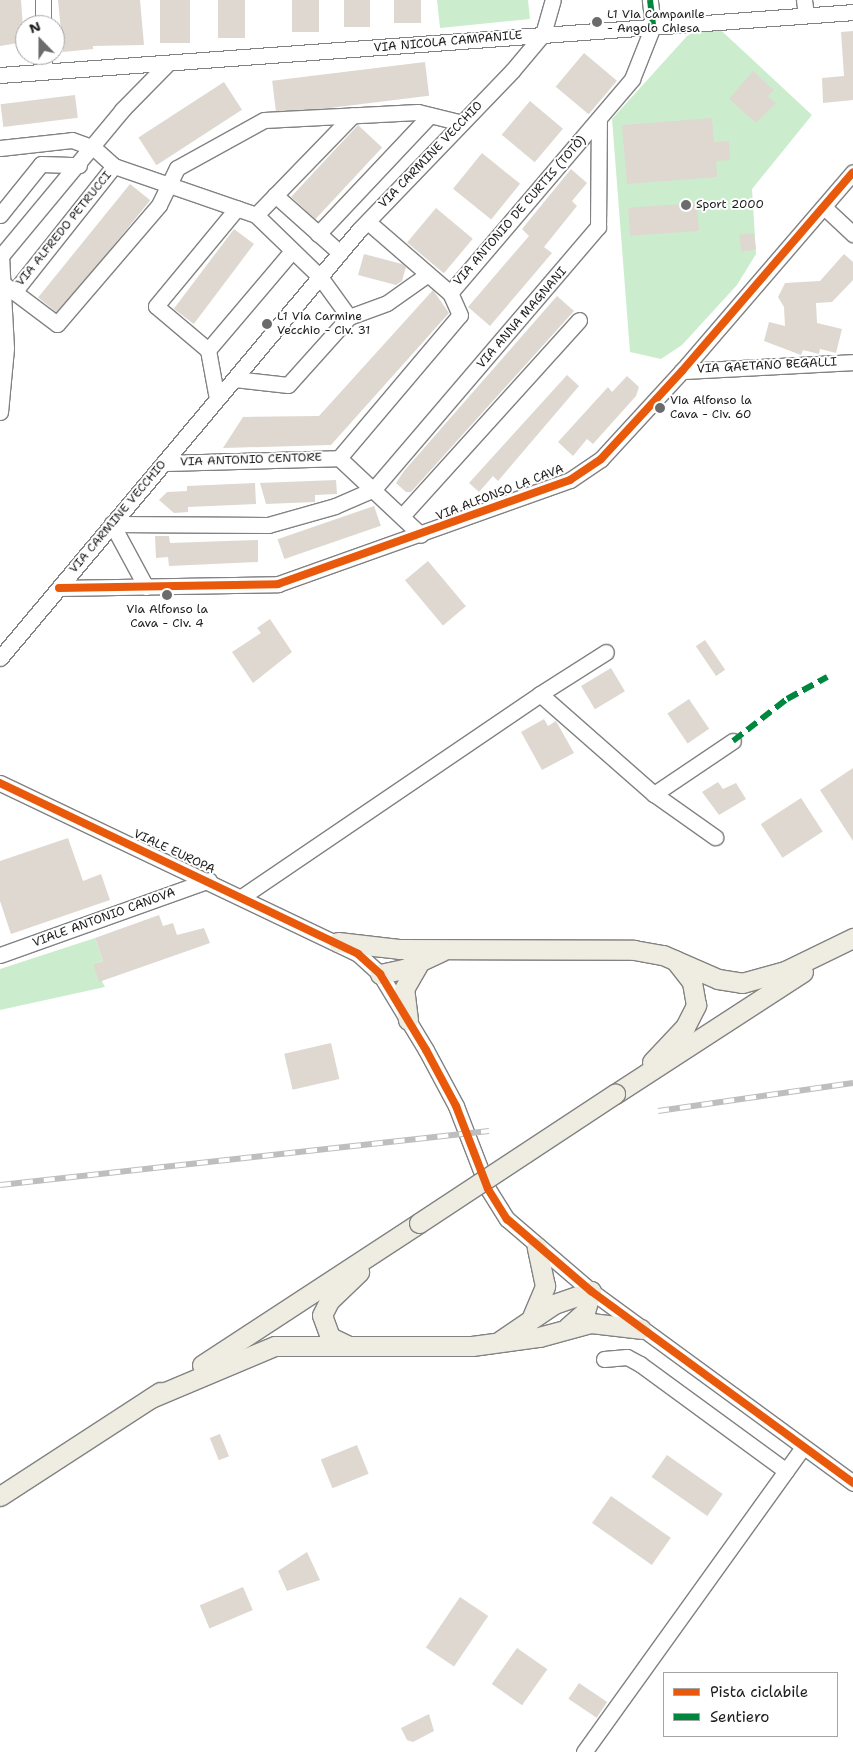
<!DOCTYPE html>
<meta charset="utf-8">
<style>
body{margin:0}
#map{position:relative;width:853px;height:1752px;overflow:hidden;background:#fff;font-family:"Shantell Sans",sans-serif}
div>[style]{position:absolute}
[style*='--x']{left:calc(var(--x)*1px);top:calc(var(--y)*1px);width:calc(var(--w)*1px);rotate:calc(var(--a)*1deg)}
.green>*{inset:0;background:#ccedcd}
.building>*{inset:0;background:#ded8d0;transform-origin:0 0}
.roads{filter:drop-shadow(1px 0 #828282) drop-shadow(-1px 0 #828282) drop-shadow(0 1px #828282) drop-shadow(0 -1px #828282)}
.minor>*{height:15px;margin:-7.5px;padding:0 7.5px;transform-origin:7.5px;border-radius:7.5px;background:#fff}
.major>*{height:19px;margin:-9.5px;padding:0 9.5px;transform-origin:9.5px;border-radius:9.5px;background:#efede1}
.rail>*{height:5.5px;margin-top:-2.75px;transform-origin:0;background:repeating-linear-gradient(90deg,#fff 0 11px,#bebebe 0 22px);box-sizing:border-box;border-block:1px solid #bebebe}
.bridges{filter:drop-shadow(1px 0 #828282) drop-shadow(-1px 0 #828282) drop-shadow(0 1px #828282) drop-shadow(0 -1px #828282)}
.major-bridge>*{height:19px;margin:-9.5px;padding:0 9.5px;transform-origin:9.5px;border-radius:9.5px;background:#efede1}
.quiet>*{height:6px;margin-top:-3px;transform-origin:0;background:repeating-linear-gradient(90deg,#00873e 0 12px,transparent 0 18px)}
.cycleway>*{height:8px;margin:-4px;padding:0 4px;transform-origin:4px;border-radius:4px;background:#e8590c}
.dots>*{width:14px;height:14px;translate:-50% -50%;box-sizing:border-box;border:2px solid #fff;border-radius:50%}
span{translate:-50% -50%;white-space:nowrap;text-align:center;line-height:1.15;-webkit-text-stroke:4px #fff;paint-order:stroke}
.poi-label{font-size:12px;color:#1c1c1c}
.left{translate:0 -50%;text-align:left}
.street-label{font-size:12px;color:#1c1c1c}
.legend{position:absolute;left:663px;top:1672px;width:175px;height:65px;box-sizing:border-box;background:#fff;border:1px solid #a4a4a4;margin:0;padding:6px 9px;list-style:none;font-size:15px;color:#1c1c1c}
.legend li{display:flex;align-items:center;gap:10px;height:25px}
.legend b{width:25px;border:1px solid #a4a4a4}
.north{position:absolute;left:15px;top:15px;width:50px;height:50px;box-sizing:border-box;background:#fff;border:1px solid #a4a4a4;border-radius:50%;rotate:338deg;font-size:14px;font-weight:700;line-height:20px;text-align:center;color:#1c1c1c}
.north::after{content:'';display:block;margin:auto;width:18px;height:22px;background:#6b6b6b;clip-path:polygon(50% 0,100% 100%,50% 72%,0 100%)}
</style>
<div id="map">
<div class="green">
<i style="clip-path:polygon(437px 0,528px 0,530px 19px,440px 28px)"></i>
<i style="clip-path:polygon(712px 22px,812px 115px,752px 189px,756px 254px,737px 285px,682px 345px,661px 359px,630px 352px,612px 119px,687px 36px)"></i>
<i style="clip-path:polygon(95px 938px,103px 961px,93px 964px,105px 987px,0 1010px,0 969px)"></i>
</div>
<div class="building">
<i style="clip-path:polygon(0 0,21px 0,24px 42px,0 46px)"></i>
<i style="clip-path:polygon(58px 0,140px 0,144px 45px,93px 46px,93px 49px,63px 52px)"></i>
<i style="left:160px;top:0;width:30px;height:43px"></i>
<i style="left:218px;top:0;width:27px;height:38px"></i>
<i style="left:292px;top:0;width:27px;height:32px"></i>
<i style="left:344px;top:0;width:26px;height:27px"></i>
<i style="left:394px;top:0;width:27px;height:23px"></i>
<i style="clip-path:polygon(853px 31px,853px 100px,823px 103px,822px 78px,844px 76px,841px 32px)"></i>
<i style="left:584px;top:53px;width:43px;height:44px;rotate:40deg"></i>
<i style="left:425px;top:62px;width:34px;height:154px;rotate:83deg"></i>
<i style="clip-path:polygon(753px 71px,774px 90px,768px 96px,776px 103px,756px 123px,729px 99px)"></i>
<i style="left:224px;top:82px;width:33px;height:102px;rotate:57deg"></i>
<i style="left:75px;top:95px;width:23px;height:75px;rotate:83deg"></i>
<i style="left:530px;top:101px;width:43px;height:44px;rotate:40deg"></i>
<i style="clip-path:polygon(712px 118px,714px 142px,729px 141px,730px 160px,716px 161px,717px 177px,627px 184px,622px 125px)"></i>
<i style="left:358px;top:125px;width:33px;height:98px;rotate:43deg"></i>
<i style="left:482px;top:153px;width:49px;height:46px;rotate:39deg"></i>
<i style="clip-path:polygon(571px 169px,587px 183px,572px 201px,577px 206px,544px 247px,552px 253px,490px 326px,468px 307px,529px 236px,522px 229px)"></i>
<i style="left:130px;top:184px;width:26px;height:146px;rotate:39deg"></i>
<i style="left:697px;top:203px;width:28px;height:69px;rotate:86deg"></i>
<i style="left:436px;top:208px;width:48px;height:45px;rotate:40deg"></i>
<i style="left:234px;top:229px;width:25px;height:100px;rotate:37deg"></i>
<i style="left:754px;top:233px;width:17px;height:15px;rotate:83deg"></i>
<i style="clip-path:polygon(364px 254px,402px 264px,406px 267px,402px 281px,396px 285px,358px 275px)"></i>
<i style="clip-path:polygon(844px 254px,853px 262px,853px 280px,832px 302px,816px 303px,817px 323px,842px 329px,836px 353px,820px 349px,819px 354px,803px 350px,801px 355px,764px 341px,769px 322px,785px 326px,784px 307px,778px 297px,785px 283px,820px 281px)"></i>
<i style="clip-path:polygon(433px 290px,449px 313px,331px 445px,223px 448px,243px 417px,319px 416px)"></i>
<i style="clip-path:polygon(557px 296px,574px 311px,411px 492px,406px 492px,396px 483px,404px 471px)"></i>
<i style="clip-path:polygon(567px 375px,579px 386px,498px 481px,493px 476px,479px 492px,469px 483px)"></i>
<i style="clip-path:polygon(627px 376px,639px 387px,636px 396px,593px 444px,587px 439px,573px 456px,558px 442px,608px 387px,612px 392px)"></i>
<i style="clip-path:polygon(336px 480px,337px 494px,315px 495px,315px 502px,266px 504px,260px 483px)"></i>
<i style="clip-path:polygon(255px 483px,256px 504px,188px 507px,188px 512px,174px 513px,159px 500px,167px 492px,187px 491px,187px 486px)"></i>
<i style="left:374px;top:506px;width:21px;height:102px;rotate:71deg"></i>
<i style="clip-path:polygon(155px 536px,169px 536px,170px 543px,258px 540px,258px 562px,169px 566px,168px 557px,156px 558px)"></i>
<i style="left:428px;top:561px;width:59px;height:30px;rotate:50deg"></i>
<i style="clip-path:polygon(270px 619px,292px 652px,253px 683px,232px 652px,261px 633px,257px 628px)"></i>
<i style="left:705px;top:640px;width:36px;height:11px;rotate:56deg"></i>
<i style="left:611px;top:668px;width:27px;height:35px;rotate:59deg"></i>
<i style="left:689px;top:699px;width:36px;height:26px;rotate:56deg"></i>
<i style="clip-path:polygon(544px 719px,548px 726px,556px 721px,574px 753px,542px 770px,521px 732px)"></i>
<i style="clip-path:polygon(853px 768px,853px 841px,820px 790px)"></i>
<i style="clip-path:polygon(718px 782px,723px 789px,736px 783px,746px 799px,719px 815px,702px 792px)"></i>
<i style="left:801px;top:798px;width:40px;height:48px;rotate:57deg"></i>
<i style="clip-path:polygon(68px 838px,83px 881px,101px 874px,110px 900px,11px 934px,0 901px,0 861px)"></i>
<i style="clip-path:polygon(159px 915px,163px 926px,173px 923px,177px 935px,204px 928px,210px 943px,99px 982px,93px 964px,103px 961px,95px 938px)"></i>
<i style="left:331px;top:1043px;width:37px;height:48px;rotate:77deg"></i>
<i style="left:220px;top:1434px;width:24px;height:11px;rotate:68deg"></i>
<i style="left:357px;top:1445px;width:31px;height:39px;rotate:68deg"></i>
<i style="left:667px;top:1455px;width:68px;height:27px;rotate:35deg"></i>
<i style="left:611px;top:1496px;width:73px;height:33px;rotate:35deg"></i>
<i style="clip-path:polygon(307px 1552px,320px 1580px,287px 1591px,278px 1571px)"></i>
<i style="left:243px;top:1587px;width:25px;height:47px;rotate:67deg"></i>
<i style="left:460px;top:1597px;width:34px;height:61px;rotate:34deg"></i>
<i style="left:517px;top:1648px;width:37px;height:44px;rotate:35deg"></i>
<i style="left:579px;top:1683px;width:34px;height:19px;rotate:34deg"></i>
<i style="clip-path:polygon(429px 1714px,434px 1731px,413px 1742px,407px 1740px,401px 1728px)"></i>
</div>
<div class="roads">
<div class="minor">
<i style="--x:43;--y:0;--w:25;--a:90"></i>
<i style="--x:804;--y:0;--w:15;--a:82"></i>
<i style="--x:44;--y:55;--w:17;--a:90"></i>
<i style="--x:0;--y:75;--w:855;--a:-4.22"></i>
<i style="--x:0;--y:148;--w:72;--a:-6.3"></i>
<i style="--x:72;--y:140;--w:23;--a:20"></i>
<i style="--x:94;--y:148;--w:27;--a:42"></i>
<i style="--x:114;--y:166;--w:150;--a:19"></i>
<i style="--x:256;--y:215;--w:89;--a:44.1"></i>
<i style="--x:320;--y:277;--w:49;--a:54.1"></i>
<i style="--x:349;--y:317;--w:91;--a:131.9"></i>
<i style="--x:288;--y:385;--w:54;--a:-173.7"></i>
<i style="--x:275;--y:195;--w:87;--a:41.7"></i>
<i style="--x:824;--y:207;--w:40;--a:43"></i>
<i style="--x:0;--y:215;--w:65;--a:-51.2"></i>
<i style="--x:41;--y:164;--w:38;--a:2"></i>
<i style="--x:256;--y:215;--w:139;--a:-45.9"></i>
<i style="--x:368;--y:222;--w:108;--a:40.9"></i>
<i style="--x:318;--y:234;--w:163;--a:-46.7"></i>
<i style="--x:1;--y:282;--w:70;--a:36.9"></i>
<i style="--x:57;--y:324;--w:157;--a:-49.4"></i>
<i style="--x:159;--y:205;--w:41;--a:-64.1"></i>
<i style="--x:177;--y:168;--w:99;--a:-28.9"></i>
<i style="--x:264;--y:120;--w:154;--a:-3"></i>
<i style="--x:418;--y:112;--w:45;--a:14"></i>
<i style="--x:14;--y:292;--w:161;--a:-51.6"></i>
<i style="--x:349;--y:317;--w:40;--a:-20.2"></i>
<i style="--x:387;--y:303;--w:50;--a:-35.3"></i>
<i style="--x:208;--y:350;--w:68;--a:-139.8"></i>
<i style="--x:156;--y:306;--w:127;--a:-50.4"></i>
<i style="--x:682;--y:371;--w:171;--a:-3"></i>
<i style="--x:217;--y:399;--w:50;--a:-100.4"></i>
<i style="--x:208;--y:350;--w:128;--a:-49.7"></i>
<i style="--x:0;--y:412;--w:64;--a:-84.6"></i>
<i style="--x:6;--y:348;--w:92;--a:-93.1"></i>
<i style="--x:1;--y:256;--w:190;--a:-50.3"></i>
<i style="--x:122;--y:110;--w:63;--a:-45.6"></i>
<i style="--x:339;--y:458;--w:187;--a:-49.8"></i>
<i style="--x:460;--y:315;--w:24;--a:-114"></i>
<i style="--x:450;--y:293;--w:281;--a:-49.6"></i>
<i style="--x:632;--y:79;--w:57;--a:-68.4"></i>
<i style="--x:653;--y:26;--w:26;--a:-97"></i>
<i style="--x:339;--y:458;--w:112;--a:43.2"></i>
<i style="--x:164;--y:463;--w:175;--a:-1.6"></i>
<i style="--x:402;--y:516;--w:264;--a:-47.9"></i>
<i style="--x:146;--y:587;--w:72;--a:-118.4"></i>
<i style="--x:112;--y:524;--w:156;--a:0.4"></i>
<i style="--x:268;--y:525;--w:70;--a:-15.8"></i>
<i style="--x:335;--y:506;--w:43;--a:-23.6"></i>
<i style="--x:374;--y:489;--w:345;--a:-49.5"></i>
<i style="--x:598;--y:227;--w:107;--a:-89.5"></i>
<i style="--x:59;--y:588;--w:219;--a:-1"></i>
<i style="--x:278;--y:584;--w:310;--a:-19.6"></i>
<i style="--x:570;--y:480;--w:37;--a:-34"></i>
<i style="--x:601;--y:459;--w:120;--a:-47.4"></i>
<i style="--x:682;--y:371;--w:262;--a:-49.3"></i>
<i style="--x:0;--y:658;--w:559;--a:-50.01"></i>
<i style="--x:359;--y:230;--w:221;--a:-46.1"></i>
<i style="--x:512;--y:71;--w:48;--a:-50"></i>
<i style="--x:543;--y:34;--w:35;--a:-74"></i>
<i style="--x:540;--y:694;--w:78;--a:-32.5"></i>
<i style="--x:0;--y:783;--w:397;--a:25.5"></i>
<i style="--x:358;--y:954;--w:30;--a:42"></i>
<i style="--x:380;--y:974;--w:89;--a:58.8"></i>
<i style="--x:426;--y:1050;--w:64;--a:61.8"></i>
<i style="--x:456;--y:1106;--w:89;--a:68.9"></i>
<i style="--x:488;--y:1189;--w:36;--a:58"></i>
<i style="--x:507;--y:1219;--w:111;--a:40.6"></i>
<i style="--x:591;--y:1291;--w:325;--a:36.2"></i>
<i style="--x:654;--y:794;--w:75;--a:35.2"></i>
<i style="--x:243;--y:896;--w:359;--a:-34.2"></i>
<i style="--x:540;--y:694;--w:152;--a:41.3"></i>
<i style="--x:654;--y:794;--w:95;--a:-33.9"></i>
<i style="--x:0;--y:955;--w:222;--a:-19.7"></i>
<i style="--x:604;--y:1359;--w:23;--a:-5"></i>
<i style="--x:627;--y:1357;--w:15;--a:28"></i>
<i style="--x:640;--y:1364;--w:181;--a:36.2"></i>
<i style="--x:584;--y:1752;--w:375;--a:-54.3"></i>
</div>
<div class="major">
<i style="--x:338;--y:942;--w:61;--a:6.5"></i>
<i style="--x:399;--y:949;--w:235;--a:0.2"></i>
<i style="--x:634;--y:950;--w:29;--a:10"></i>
<i style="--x:663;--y:955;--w:60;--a:23.6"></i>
<i style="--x:718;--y:979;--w:24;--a:9"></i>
<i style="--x:742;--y:983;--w:45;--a:-15.6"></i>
<i style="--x:785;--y:971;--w:76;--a:-25.9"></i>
<i style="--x:380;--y:974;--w:25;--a:-12"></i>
<i style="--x:404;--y:969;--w:42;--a:-25.3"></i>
<i style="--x:408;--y:1020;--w:31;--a:-97"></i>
<i style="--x:404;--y:989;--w:30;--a:-60"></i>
<i style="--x:652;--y:1062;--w:48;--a:-46.7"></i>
<i style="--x:685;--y:1027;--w:25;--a:-63"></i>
<i style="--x:696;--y:1005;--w:23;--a:-100"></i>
<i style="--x:692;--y:982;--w:28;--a:-128"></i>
<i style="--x:615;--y:1094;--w:224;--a:-33"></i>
<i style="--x:532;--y:1317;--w:34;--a:-67"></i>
<i style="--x:545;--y:1286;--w:40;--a:-102"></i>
<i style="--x:501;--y:1340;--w:64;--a:-34.2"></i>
<i style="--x:554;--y:1304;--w:39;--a:-19"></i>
<i style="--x:591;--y:1291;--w:22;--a:106"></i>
<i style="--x:585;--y:1312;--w:23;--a:139"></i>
<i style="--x:347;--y:1345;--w:19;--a:-155"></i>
<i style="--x:330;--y:1337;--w:23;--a:-110"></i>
<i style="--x:322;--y:1315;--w:16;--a:-63"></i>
<i style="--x:329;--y:1301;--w:42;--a:-44"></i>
<i style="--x:202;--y:1365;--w:259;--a:-33.2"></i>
<i style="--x:151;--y:1398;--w:134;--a:-22.8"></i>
<i style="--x:275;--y:1346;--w:197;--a:0"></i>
<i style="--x:472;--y:1346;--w:68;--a:-7.7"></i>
<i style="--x:539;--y:1337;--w:54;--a:-15.1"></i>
<i style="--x:591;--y:1323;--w:50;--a:6.8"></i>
<i style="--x:0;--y:1496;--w:191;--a:-33"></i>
</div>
</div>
<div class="rail">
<i style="--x:658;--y:1111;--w:197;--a:-8.2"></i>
<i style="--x:0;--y:1185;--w:492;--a:-6.3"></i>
</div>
<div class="bridges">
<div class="major-bridge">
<i style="--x:419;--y:1223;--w:235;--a:-33.4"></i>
</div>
</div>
<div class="quiet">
<i style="--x:650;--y:0;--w:26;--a:83"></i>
<i style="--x:733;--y:741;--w:68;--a:-37.9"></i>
<i style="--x:787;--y:699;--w:46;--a:-28.8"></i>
</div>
<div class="cycleway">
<i style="--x:59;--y:588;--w:219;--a:-1"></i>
<i style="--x:278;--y:584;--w:310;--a:-19.6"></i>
<i style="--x:570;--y:480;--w:37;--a:-34"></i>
<i style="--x:601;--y:459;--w:120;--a:-47.4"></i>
<i style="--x:682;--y:371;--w:262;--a:-49.3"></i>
<i style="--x:0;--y:783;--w:397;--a:25.5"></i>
<i style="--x:358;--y:954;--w:30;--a:42"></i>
<i style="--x:380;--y:974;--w:89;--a:58.8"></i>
<i style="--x:426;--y:1050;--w:64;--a:61.8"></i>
<i style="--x:456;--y:1106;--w:89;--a:68.9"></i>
<i style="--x:488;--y:1189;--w:36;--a:58"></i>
<i style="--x:507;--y:1219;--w:111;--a:40.6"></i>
<i style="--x:591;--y:1291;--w:325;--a:36.2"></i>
</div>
<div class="dots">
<i style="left:597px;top:22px;background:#6b6b6b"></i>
<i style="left:686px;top:205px;background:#6b6b6b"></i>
<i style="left:267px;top:324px;background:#6b6b6b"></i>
<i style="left:660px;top:408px;background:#6b6b6b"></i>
<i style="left:167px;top:595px;background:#6b6b6b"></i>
</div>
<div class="poi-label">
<span class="left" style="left:607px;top:22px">L1 Via Campanile<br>- Angolo Chiesa</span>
<span class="left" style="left:696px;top:205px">Sport 2000</span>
<span class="left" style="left:277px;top:324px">L1 Via Carmine<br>Vecchio - Civ. 31</span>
<span class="left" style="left:670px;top:408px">Via Alfonso la<br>Cava - Civ. 60</span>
<span style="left:167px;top:617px">Via Alfonso la<br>Cava - Civ. 4</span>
</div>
<div class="street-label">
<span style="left:448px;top:42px;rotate:-5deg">VIA NICOLA CAMPANILE</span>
<span style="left:431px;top:155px;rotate:-46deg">VIA CARMINE VECCHIO</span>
<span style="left:520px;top:211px;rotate:-49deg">VIA ANTONIO DE CURTIS (TOTÒ)</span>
<span style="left:64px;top:229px;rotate:-51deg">VIA ALFREDO PETRUCCI</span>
<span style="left:522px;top:318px;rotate:-49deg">VIA ANNA MAGNANI</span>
<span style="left:767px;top:366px;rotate:-3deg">VIA GAETANO BEGALLI</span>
<span style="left:251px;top:460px;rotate:-2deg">VIA ANTONIO CENTORE</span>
<span style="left:500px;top:493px;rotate:-21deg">VIA ALFONSO LA CAVA</span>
<span style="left:118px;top:517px;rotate:-50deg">VIA CARMINE VECCHIO</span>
<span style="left:174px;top:852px;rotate:25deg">VIALE EUROPA</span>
<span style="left:104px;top:918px;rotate:-20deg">VIALE ANTONIO CANOVA</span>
</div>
<ul class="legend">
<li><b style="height:6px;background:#e8590c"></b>Pista ciclabile</li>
<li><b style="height:6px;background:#00873e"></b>Sentiero</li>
</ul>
<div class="north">N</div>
</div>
